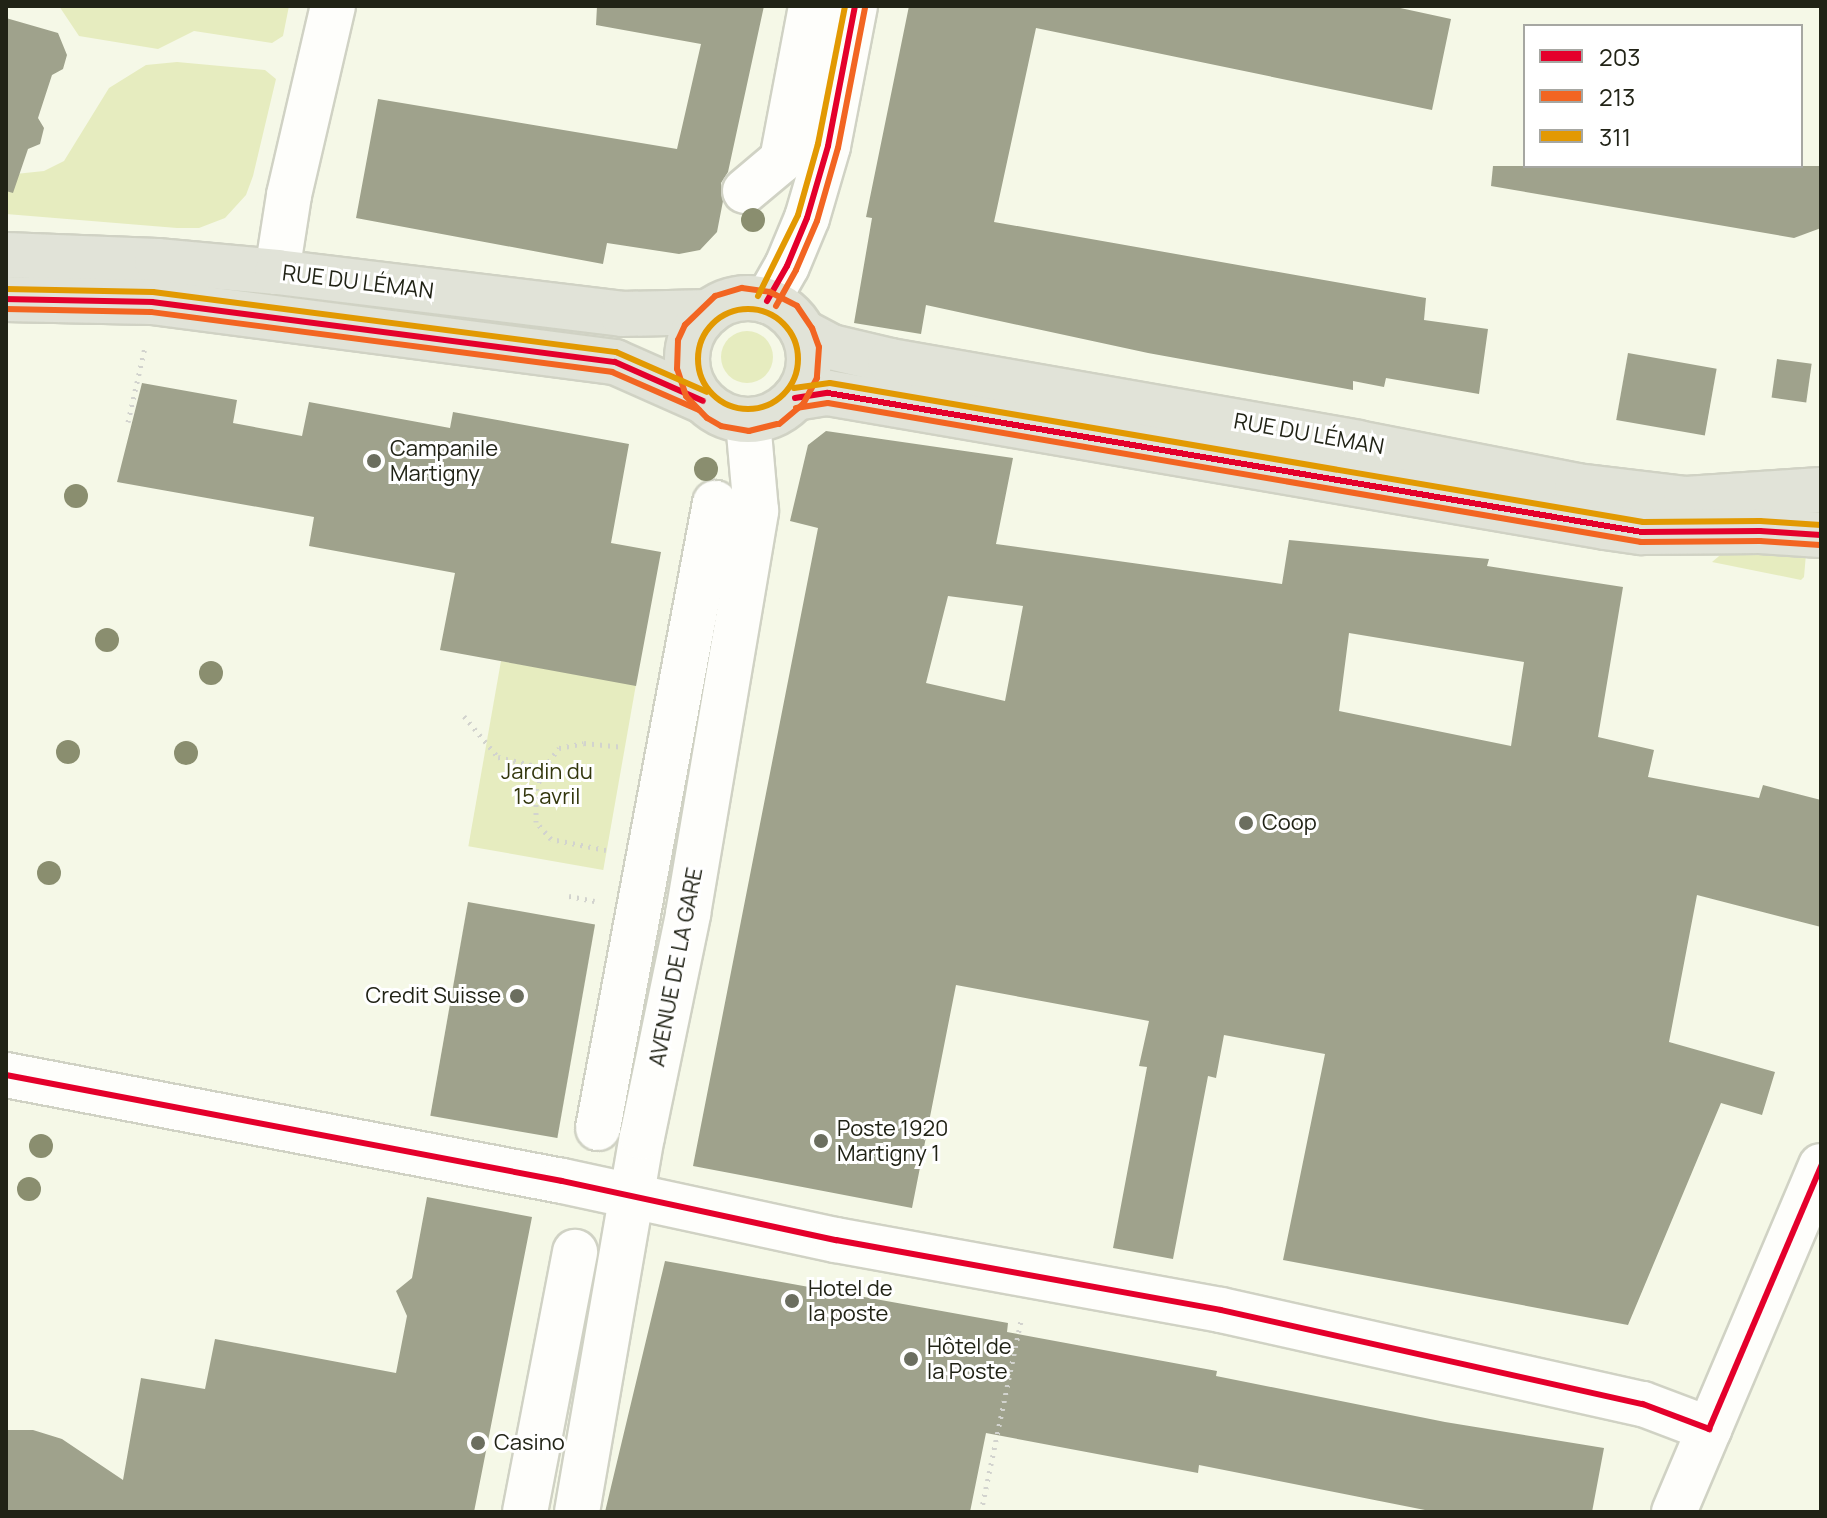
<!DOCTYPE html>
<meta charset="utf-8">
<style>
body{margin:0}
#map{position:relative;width:1827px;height:1518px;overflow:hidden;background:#f5f8e7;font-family:Manrope,sans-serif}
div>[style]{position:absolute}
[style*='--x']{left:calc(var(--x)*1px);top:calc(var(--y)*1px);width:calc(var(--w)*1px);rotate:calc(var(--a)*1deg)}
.green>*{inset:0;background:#e6ecbf;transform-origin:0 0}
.round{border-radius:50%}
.building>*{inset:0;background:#9fa28c;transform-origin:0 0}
.path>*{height:5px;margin-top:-2.5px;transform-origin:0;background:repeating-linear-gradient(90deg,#d2d3ce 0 2px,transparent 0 8px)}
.roads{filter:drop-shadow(2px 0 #d0d2c4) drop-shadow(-2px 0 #d0d2c4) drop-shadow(0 2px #d0d2c4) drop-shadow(0 -2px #d0d2c4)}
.minor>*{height:44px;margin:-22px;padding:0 22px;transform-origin:22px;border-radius:22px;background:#fefefb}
.major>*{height:44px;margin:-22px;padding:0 22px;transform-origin:22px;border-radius:22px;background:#e1e3d8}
.major>.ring{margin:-22px;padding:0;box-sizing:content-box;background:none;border:44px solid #e1e3d8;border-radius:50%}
.bus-1>*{height:6px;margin:-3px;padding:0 3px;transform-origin:3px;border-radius:3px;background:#e4002b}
.bus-2>*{height:6px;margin:-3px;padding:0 3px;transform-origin:3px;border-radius:3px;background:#f26522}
.bus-3>*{height:6px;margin:-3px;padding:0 3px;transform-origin:3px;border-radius:3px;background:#e29902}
.bus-3>.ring{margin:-3px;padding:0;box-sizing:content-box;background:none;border:6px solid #e29902;border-radius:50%}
.trees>*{width:24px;height:24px;margin:-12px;border-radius:50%;background:#8a8e6f}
.dots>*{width:22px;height:22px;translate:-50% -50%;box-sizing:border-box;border:4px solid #fff;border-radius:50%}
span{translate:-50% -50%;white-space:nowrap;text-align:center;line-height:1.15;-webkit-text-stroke:6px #fff;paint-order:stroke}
.street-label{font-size:22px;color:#212316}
.poi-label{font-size:22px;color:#212316}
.left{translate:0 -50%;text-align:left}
.right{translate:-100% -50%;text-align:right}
.park-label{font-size:22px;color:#33370d}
.frame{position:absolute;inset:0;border:8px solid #212316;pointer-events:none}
.legend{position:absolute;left:1523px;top:24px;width:280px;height:144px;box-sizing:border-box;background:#fff;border:2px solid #a6a7a2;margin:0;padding:10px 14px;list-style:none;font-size:24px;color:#212316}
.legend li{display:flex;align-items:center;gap:16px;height:40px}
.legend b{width:40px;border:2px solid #a6a7a2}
</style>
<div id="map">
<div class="green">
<i style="clip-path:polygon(59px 6px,289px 6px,283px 36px,272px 43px,194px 31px,158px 49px,79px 36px)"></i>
<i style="clip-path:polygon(177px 62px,265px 70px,276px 79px,253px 176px,246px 195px,225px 218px,199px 228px,177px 228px,6px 214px,6px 175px,44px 171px,64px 161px,109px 88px,146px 65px)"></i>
<i class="round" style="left:721px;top:331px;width:52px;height:52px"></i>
<i style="clip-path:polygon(1731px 546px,1806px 554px,1804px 577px,1801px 580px,1712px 562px)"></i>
<i style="left:501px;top:661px;width:137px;height:188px;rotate:10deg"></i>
</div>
<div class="building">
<i style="clip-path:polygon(597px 6px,764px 6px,728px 172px,721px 183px,723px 201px,717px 232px,700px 250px,679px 254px,607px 243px,603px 264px,356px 218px,378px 99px,677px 149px,701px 44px,596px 25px)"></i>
<i style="clip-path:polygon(909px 6px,1391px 6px,1451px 19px,1432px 110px,1036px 28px,994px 222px,1426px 298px,1424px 320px,1488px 329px,1479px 394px,1386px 378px,1384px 387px,1353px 381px,1353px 390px,1148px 353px,926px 305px,921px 334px,854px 323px,872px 218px,866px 217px)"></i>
<i style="clip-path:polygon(6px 18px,58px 33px,67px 55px,63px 69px,52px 75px,38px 118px,44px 128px,40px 144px,28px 149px,13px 193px,6px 191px)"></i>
<i style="clip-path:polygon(1493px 166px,1821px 166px,1821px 228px,1794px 238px,1491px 186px)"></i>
<i style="left:1628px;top:353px;width:90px;height:68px;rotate:10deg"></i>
<i style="left:1777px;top:359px;width:35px;height:39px;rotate:8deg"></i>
<i style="clip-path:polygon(142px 383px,237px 400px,233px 423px,302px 436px,309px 402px,450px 428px,453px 412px,629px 444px,611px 543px,661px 552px,636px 686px,440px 650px,455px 573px,309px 546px,314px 517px,117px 482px)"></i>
<i style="clip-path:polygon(evenodd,826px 431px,1013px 458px,996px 544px,1282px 584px,1289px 540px,1489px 559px,1487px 566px,1623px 587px,1598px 737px,1654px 750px,1648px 777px,1759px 798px,1763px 785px,1821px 800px,1821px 927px,1697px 895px,1669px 1042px,1775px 1072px,1762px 1115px,1721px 1103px,1628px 1325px,1283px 1260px,1325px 1054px,1224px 1035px,1216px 1078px,1208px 1076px,1173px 1259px,1113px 1248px,1147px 1067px,1139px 1066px,1149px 1021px,956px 985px,912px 1208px,693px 1166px,818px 528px,790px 521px,808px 445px,826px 431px,948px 596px,1023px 606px,1005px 701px,926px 683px,948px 596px,826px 431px,1349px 633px,1524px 662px,1511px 746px,1339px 711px,1349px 633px)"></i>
<i style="left:468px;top:902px;width:129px;height:217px;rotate:10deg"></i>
<i style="clip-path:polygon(427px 1197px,532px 1217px,474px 1512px,6px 1512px,6px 1430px,33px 1430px,62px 1439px,123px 1480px,141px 1378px,205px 1389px,215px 1339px,396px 1373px,407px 1316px,396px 1291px,412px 1278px)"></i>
<i style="clip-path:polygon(665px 1261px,1008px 1323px,1007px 1332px,1217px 1371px,1216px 1376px,1445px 1422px,1604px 1448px,1592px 1512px,1435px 1512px,1199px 1465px,1198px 1473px,986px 1433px,970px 1512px,605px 1512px)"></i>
</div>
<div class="path">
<i style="--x:128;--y:422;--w:77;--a:-77.2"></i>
<i style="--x:464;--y:716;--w:53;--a:50.3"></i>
<i style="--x:498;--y:757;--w:47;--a:13.4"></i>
<i style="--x:606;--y:850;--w:56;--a:-168.7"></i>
<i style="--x:551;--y:839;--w:23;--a:-131"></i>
<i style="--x:536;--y:822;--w:32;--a:-90"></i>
<i style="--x:536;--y:790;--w:23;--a:-70"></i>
<i style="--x:544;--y:768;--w:25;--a:-53"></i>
<i style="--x:559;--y:748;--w:25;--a:-11"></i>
<i style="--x:584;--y:743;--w:40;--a:5.7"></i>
<i style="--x:569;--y:896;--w:26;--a:11"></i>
<i style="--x:981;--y:1512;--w:195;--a:-78.2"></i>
</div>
<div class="roads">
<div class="minor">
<i style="--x:745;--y:191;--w:48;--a:-40"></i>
<i style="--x:782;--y:160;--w:157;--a:-79.3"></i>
<i style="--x:277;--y:272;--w:78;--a:-81.1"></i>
<i style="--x:289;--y:195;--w:194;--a:-76.9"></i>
<i style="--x:767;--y:301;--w:40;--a:-60.3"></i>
<i style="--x:787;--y:266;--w:52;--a:-67.4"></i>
<i style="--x:807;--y:218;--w:75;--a:-73.7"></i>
<i style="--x:828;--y:146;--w:143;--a:-79.1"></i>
<i style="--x:6;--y:1075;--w:566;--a:10.79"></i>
<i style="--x:562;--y:1181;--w:280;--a:12.2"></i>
<i style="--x:836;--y:1240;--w:391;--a:10.3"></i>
<i style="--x:1221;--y:1310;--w:432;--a:12.6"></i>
<i style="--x:1643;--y:1404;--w:71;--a:20.7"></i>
<i style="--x:598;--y:1128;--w:636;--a:-79.4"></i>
<i style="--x:525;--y:1512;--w:265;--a:-79.1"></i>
<i style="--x:577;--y:1512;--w:381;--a:-80.2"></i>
<i style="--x:642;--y:1137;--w:228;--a:-78.3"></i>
<i style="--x:688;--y:914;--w:409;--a:-80.4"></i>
<i style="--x:756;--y:511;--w:90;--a:-95.1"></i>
<i style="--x:1674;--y:1512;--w:376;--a:-67"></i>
</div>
<div class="major">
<i style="--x:6;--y:255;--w:151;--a:2.3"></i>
<i style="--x:157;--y:261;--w:121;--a:5.2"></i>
<i style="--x:277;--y:272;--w:348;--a:6.9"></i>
<i style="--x:622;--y:314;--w:87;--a:-1.3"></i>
<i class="ring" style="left:687px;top:298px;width:78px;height:78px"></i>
<i style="--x:6;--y:299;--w:146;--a:1.2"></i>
<i style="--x:152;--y:302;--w:467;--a:7.4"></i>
<i style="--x:615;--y:362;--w:96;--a:23.9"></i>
<i style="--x:803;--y:332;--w:32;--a:28"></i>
<i style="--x:831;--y:347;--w:61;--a:13.3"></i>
<i style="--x:890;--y:361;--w:475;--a:9.9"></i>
<i style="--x:1358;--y:443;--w:223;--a:11.1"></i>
<i style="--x:1577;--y:486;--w:110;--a:6.8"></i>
<i style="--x:1686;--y:499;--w:135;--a:-3.8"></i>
<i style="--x:795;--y:398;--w:33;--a:-9"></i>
<i style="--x:828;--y:393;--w:788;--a:9.78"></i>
<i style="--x:1605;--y:527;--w:37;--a:8"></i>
<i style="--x:1642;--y:532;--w:118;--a:-0.5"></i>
<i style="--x:1760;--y:531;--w:61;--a:3.8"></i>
</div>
</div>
<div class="bus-1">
<i style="--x:6;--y:299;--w:146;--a:1.2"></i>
<i style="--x:152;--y:302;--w:467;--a:7.4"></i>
<i style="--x:615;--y:362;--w:96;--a:23.9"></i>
<i style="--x:767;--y:301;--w:40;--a:-60.3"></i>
<i style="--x:787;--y:266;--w:52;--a:-67.4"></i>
<i style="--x:807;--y:218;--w:75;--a:-73.7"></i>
<i style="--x:828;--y:146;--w:143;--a:-79.1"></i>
<i style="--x:795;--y:398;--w:33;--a:-9"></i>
<i style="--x:828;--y:393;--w:826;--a:9.69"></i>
<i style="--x:1642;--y:532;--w:118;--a:-0.5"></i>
<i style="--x:1760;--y:531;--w:61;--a:3.8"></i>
<i style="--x:6;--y:1075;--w:566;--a:10.79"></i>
<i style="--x:562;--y:1181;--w:280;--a:12.2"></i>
<i style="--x:836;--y:1240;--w:391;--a:10.3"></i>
<i style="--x:1221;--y:1310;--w:432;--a:12.6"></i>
<i style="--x:1643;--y:1404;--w:71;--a:20.7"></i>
<i style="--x:1709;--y:1429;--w:286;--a:-66.9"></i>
</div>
<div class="bus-2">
<i style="--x:776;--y:306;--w:41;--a:-60.9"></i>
<i style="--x:796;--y:270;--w:53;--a:-66.8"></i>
<i style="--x:817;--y:221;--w:76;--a:-74"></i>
<i style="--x:838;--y:148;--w:143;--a:-79.1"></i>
<i style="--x:6;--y:309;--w:145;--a:1.2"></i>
<i style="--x:151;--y:312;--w:465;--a:7.4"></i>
<i style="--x:612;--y:372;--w:95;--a:23.6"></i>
<i style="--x:796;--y:408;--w:32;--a:-9"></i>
<i style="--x:828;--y:403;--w:825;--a:9.7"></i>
<i style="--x:1641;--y:542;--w:119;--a:-0.5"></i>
<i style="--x:1760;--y:541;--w:60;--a:3.8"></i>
<i style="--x:777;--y:424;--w:29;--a:166"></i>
<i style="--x:749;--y:431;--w:28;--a:-170"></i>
<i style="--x:721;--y:426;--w:16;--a:-150"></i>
<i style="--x:707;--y:418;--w:30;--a:-134"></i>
<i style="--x:686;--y:396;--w:28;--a:-108"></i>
<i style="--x:677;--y:369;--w:29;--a:-88"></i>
<i style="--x:678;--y:340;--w:17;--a:-65"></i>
<i style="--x:685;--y:325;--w:42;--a:-44"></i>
<i style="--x:715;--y:296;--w:28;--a:-17"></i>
<i style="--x:742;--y:288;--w:28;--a:8"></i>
<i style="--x:770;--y:292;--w:30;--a:27"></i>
<i style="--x:797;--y:306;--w:27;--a:56"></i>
<i style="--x:812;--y:328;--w:20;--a:70"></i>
<i style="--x:819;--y:347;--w:31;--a:94"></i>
<i style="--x:817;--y:378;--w:30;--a:118"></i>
<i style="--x:803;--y:404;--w:31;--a:140"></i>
</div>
<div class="bus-3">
<i style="--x:6;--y:289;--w:147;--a:1.2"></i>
<i style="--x:153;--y:292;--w:467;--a:7.4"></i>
<i style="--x:616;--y:352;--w:99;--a:23.7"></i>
<i style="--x:758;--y:296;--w:90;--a:-63.7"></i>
<i style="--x:798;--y:215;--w:74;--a:-74.3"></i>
<i style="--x:818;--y:144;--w:141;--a:-78.9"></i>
<i class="ring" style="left:698px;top:309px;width:94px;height:94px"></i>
<i style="--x:794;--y:388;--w:36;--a:-8"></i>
<i style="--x:830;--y:383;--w:825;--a:9.7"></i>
<i style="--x:1643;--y:522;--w:117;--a:-0.5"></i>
<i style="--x:1760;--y:521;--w:61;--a:3.8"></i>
</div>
<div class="trees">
<i style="left:753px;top:220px"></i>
<i style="left:706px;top:469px"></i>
<i style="left:76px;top:496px"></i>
<i style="left:107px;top:640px"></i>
<i style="left:211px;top:673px"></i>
<i style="left:68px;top:752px"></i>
<i style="left:186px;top:753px"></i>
<i style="left:49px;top:873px"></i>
<i style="left:41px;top:1146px"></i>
<i style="left:29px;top:1189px"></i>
</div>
<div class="dots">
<i style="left:374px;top:461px;background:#6b6e5f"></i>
<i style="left:1246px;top:823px;background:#6b6e5f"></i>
<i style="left:517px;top:996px;background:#6b6e5f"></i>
<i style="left:821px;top:1141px;background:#6b6e5f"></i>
<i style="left:792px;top:1301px;background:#6b6e5f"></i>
<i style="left:911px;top:1359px;background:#6b6e5f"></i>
<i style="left:478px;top:1443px;background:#6b6e5f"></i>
</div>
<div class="street-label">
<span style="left:358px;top:282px;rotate:7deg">RUE DU LÉMAN</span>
<span style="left:1309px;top:434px;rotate:10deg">RUE DU LÉMAN</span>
<span style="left:676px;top:967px;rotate:-79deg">AVENUE DE LA GARE</span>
</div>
<div class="poi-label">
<span class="left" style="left:390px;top:461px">Campanile<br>Martigny</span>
<span class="left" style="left:1262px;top:823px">Coop</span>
<span class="right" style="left:501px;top:996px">Credit Suisse</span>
<span class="left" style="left:837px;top:1141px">Poste 1920<br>Martigny 1</span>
<span class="left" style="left:808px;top:1301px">Hotel de<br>la poste</span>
<span class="left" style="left:927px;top:1359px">Hôtel de<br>la Poste</span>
<span class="left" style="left:494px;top:1443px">Casino</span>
</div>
<div class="park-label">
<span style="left:547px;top:784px">Jardin du<br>15 avril</span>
</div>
<div class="frame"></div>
<ul class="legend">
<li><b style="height:10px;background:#e4002b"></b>203</li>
<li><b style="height:10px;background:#f26522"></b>213</li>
<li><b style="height:10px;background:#e29902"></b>311</li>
</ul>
</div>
